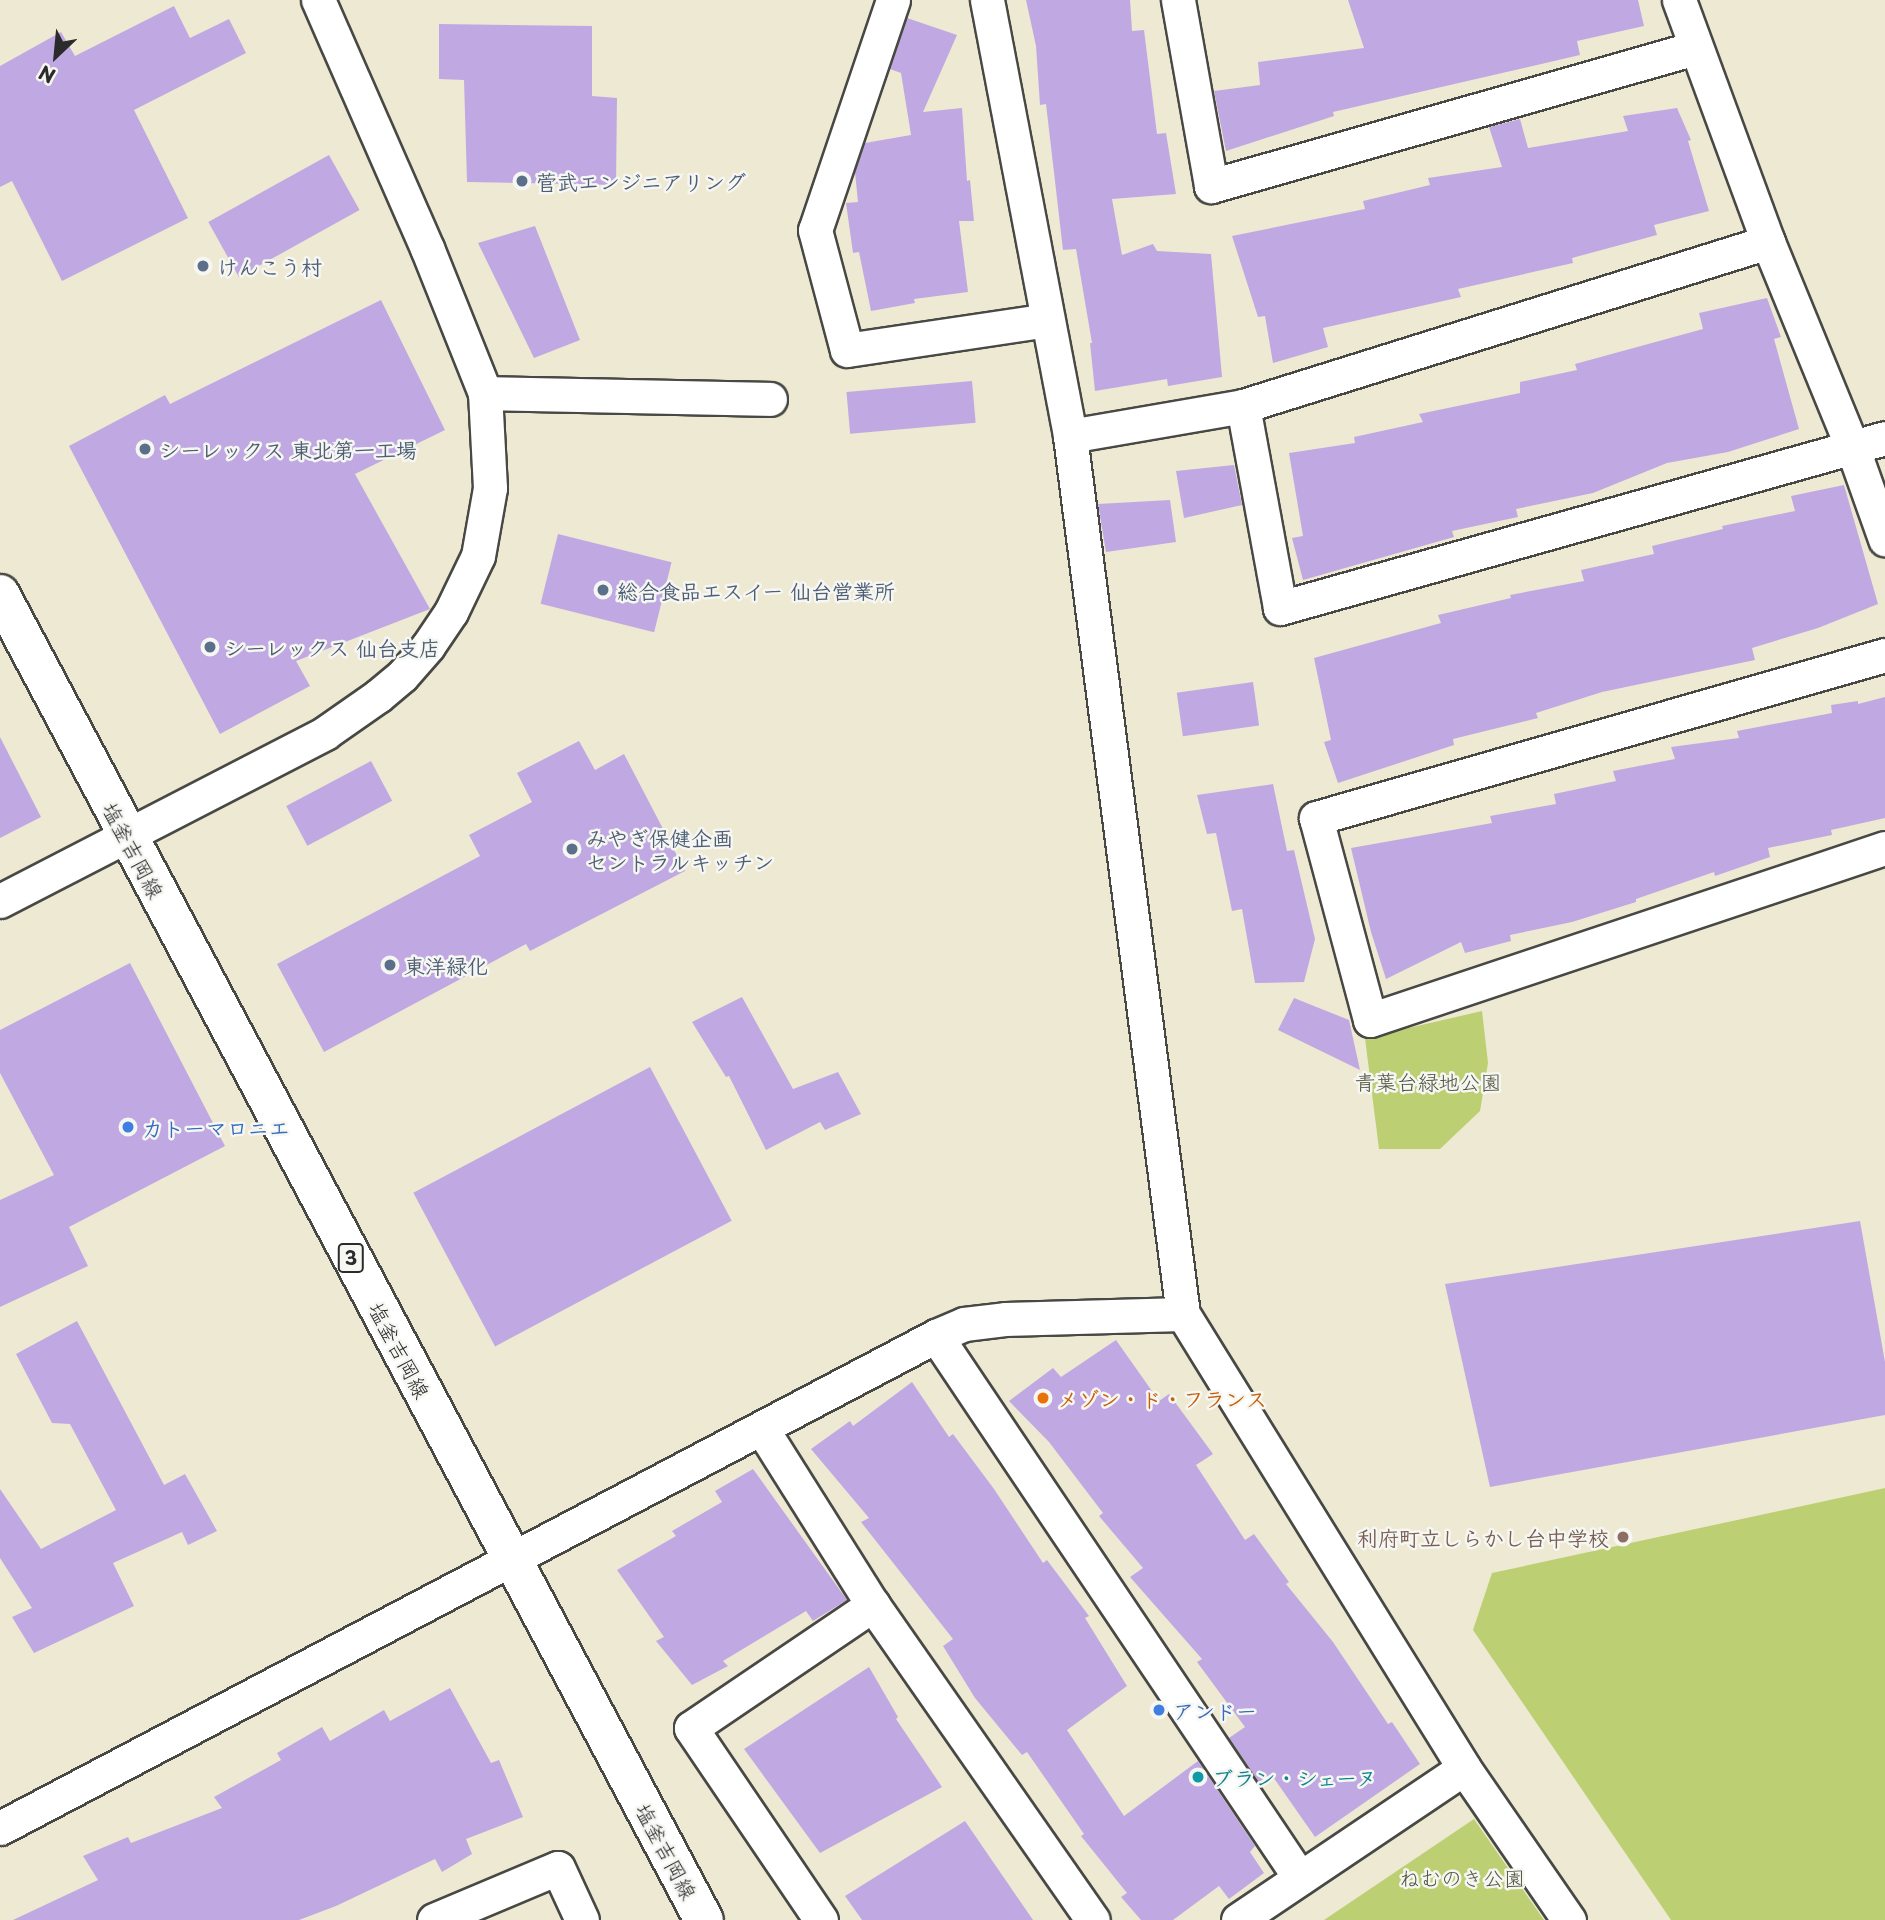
<!DOCTYPE html>
<meta charset="utf-8">
<style>
body{margin:0}
#map{position:relative;width:1885px;height:1920px;overflow:hidden;background:#eee9d2;font-family:"Playpen Sans","Klee One",sans-serif}
div>[style]{position:absolute}
[style*='--x']{left:calc(var(--x)*1px);top:calc(var(--y)*1px);width:calc(var(--w)*1px);rotate:calc(var(--a)*1deg)}
.green>*{inset:0;background:#bcd073}
.building>*{inset:0;background:#c0a9e2;transform-origin:0 0}
.roads{filter:drop-shadow(2px 0 #484844) drop-shadow(-2px 0 #484844) drop-shadow(0 2px #484844) drop-shadow(0 -2px #484844)}
.minor>*{height:33px;margin:-16.5px;padding:0 16.5px;transform-origin:16.5px;border-radius:16.5px;background:#fff}
.major>*{height:38px;margin:-19px;padding:0 19px;transform-origin:19px;border-radius:19px;background:#fff}
.dots>*{width:19px;height:19px;translate:-50% -50%;box-sizing:border-box;border:4px solid #f6f6f2;border-radius:50%}
span{translate:-50% -50%;white-space:nowrap;text-align:center;line-height:1.15;-webkit-text-stroke:5px #f6f6f2;paint-order:stroke}
.shield-label span{padding:2px 5px;background:#f6f6f2;border:2px solid;border-radius:5px;-webkit-text-stroke-width:0}
.shield-label{font-size:19px;color:#2b2b2b;font-weight:700}
.service-label{font-size:21px;color:#4e5e75;font-weight:700}
.left{translate:0 -50%;text-align:left}
.street-label{font-size:21px;color:#2b2b2b}
.park-label{font-size:21px;color:#4f543d}
.shop-label{font-size:21px;color:#366cbe;font-weight:700}
.food-label{font-size:21px;color:#c56008;font-weight:700}
.education-label{font-size:21px;color:#785e54;font-weight:700}
.right{translate:-100% -50%;text-align:right}
.culture-label{font-size:21px;color:#0d838f;font-weight:700}
.north{position:absolute;left:21px;top:21px;width:70px;height:70px;-webkit-text-stroke:5px #f6f6f2;paint-order:stroke;rotate:206deg;font-size:19px;font-weight:700;line-height:28px;text-align:center;color:#2b2b2b}
.north::after{content:'';display:block;margin:auto;width:24px;height:32px;background:#2b2b2b;clip-path:polygon(50% 0,100% 100%,50% 72%,0 100%)}
</style>
<div id="map">
<div class="green">
<i style="clip-path:polygon(1482px 1011px,1488px 1063px,1480px 1111px,1440px 1149px,1379px 1149px,1365px 1038px)"></i>
<i style="clip-path:polygon(1885px 1488px,1885px 1920px,1671px 1920px,1473px 1630px,1492px 1573px)"></i>
<i style="clip-path:polygon(1474px 1819px,1544px 1920px,1324px 1920px)"></i>
</div>
<div class="building">
<i style="clip-path:polygon(1026px 0,1130px 0,1132px 31px,1144px 30px,1157px 134px,1166px 133px,1176px 194px,1112px 199px,1122px 255px,1153px 244px,1157px 251px,1211px 254px,1222px 377px,1168px 386px,1167px 379px,1095px 391px,1090px 343px,1092px 343px,1076px 249px,1063px 250px,1046px 104px,1040px 105px,1036px 46px)"></i>
<i style="clip-path:polygon(1348px 0,1638px 0,1644px 26px,1577px 41px,1580px 55px,1333px 112px,1334px 116px,1226px 151px,1214px 91px,1260px 85px,1258px 62px,1364px 48px)"></i>
<i style="clip-path:polygon(174px 6px,190px 38px,229px 19px,246px 53px,134px 110px,188px 218px,62px 281px,12px 181px,0 187px,0 66px,61px 32px,75px 56px)"></i>
<i style="clip-path:polygon(907px 18px,957px 35px,923px 112px,962px 108px,967px 181px,970px 180px,974px 221px,959px 221px,968px 292px,914px 299px,915px 303px,871px 311px,859px 252px,853px 253px,846px 203px,858px 202px,855px 172px,865px 143px,911px 135px,901px 73px,890px 69px)"></i>
<i style="clip-path:polygon(439px 24px,592px 26px,592px 96px,617px 98px,616px 185px,467px 182px,464px 80px,439px 79px)"></i>
<i style="clip-path:polygon(1677px 108px,1691px 140px,1688px 141px,1709px 211px,1654px 225px,1657px 235px,1572px 258px,1573px 263px,1458px 289px,1461px 297px,1323px 328px,1328px 347px,1273px 363px,1265px 316px,1258px 317px,1232px 236px,1365px 209px,1363px 201px,1430px 185px,1428px 178px,1502px 167px,1489px 127px,1520px 119px,1528px 148px,1628px 131px,1623px 116px)"></i>
<i style="left:329px;top:155px;width:63px;height:138px;rotate:61deg"></i>
<i style="clip-path:polygon(535px 226px,580px 340px,534px 358px,478px 243px)"></i>
<i style="clip-path:polygon(1767px 298px,1781px 337px,1774px 339px,1799px 429px,1728px 452px,1667px 463px,1593px 493px,1516px 509px,1518px 517px,1452px 531px,1454px 537px,1303px 580px,1292px 538px,1303px 536px,1289px 453px,1355px 443px,1354px 437px,1423px 422px,1419px 414px,1520px 393px,1520px 382px,1577px 370px,1575px 364px,1703px 329px,1699px 313px)"></i>
<i style="clip-path:polygon(381px 300px,445px 430px,355px 474px,430px 609px,296px 661px,310px 686px,220px 734px,69px 446px,165px 395px,170px 404px)"></i>
<i style="left:972px;top:381px;width:42px;height:126px;rotate:85deg"></i>
<i style="clip-path:polygon(1234px 465px,1242px 505px,1184px 518px,1176px 471px)"></i>
<i style="clip-path:polygon(1844px 485px,1878px 604px,1818px 628px,1752px 648px,1755px 660px,1602px 692px,1536px 713px,1538px 718px,1453px 739px,1454px 745px,1338px 783px,1324px 742px,1331px 740px,1314px 658px,1441px 623px,1438px 615px,1511px 598px,1510px 595px,1584px 581px,1581px 570px,1654px 554px,1652px 546px,1723px 529px,1722px 526px,1795px 511px,1791px 496px)"></i>
<i style="clip-path:polygon(1170px 500px,1176px 542px,1106px 552px,1098px 504px)"></i>
<i style="left:558px;top:534px;width:117px;height:72px;rotate:14deg"></i>
<i style="left:1253px;top:682px;width:44px;height:77px;rotate:82deg"></i>
<i style="clip-path:polygon(1885px 697px,1885px 818px,1831px 830px,1832px 835px,1768px 848px,1770px 857px,1715px 876px,1714px 872px,1636px 899px,1636px 902px,1572px 922px,1510px 935px,1511px 941px,1465px 953px,1461px 942px,1386px 979px,1371px 932px,1351px 848px,1492px 823px,1490px 816px,1556px 804px,1554px 794px,1616px 781px,1613px 771px,1675px 759px,1671px 747px,1739px 738px,1737px 731px,1832px 713px,1831px 705px,1858px 701px,1858px 704px)"></i>
<i style="clip-path:polygon(0 737px,41px 817px,0 838px)"></i>
<i style="clip-path:polygon(579px 741px,595px 770px,624px 754px,685px 871px,530px 951px,526px 944px,324px 1052px,277px 964px,480px 856px,469px 835px,532px 802px,517px 773px)"></i>
<i style="left:371px;top:761px;width:45px;height:96px;rotate:62deg"></i>
<i style="clip-path:polygon(1273px 784px,1287px 851px,1294px 850px,1315px 939px,1304px 982px,1255px 983px,1242px 909px,1232px 911px,1216px 833px,1207px 834px,1197px 795px)"></i>
<i style="clip-path:polygon(130px 963px,225px 1146px,69px 1227px,88px 1266px,0 1307px,0 1200px,54px 1175px,0 1073px,0 1030px)"></i>
<i style="clip-path:polygon(742px 997px,793px 1089px,838px 1072px,861px 1114px,825px 1130px,820px 1122px,766px 1150px,729px 1076px,726px 1077px,692px 1022px)"></i>
<i style="clip-path:polygon(1294px 998px,1349px 1020px,1360px 1070px,1278px 1030px)"></i>
<i style="left:650px;top:1067px;width:174px;height:268px;rotate:62deg"></i>
<i style="clip-path:polygon(1860px 1221px,1885px 1362px,1885px 1415px,1490px 1487px,1445px 1284px)"></i>
<i style="clip-path:polygon(77px 1321px,164px 1485px,185px 1474px,217px 1531px,188px 1545px,182px 1532px,113px 1563px,134px 1606px,34px 1653px,12px 1617px,32px 1608px,0 1558px,0 1489px,41px 1549px,116px 1510px,70px 1424px,52px 1423px,16px 1354px)"></i>
<i style="clip-path:polygon(1116px 1340px,1159px 1401px,1169px 1394px,1213px 1454px,1196px 1465px,1245px 1540px,1254px 1534px,1289px 1582px,1286px 1584px,1333px 1642px,1388px 1724px,1392px 1722px,1420px 1764px,1315px 1837px,1271px 1774px,1259px 1782px,1229px 1738px,1245px 1727px,1197px 1662px,1202px 1659px,1130px 1577px,1143px 1568px,1099px 1516px,1103px 1513px,1049px 1442px,1009px 1401px,1053px 1368px,1061px 1377px)"></i>
<i style="clip-path:polygon(912px 1382px,949px 1437px,953px 1434px,994px 1489px,1043px 1563px,1047px 1560px,1089px 1616px,1085px 1618px,1127px 1686px,1067px 1730px,1124px 1816px,1198px 1761px,1255px 1846px,1250px 1852px,1264px 1873px,1229px 1899px,1219px 1886px,1173px 1920px,1141px 1920px,1121px 1897px,1127px 1893px,1081px 1836px,1084px 1834px,1027px 1752px,1022px 1755px,975px 1698px,943px 1646px,953px 1639px,861px 1522px,869px 1518px,811px 1449px,850px 1421px,853px 1426px)"></i>
<i style="clip-path:polygon(753px 1469px,847px 1600px,813px 1621px,806px 1611px,723px 1661px,728px 1666px,692px 1685px,656px 1641px,664px 1637px,617px 1570px,676px 1536px,672px 1531px,722px 1502px,715px 1491px)"></i>
<i style="clip-path:polygon(869px 1667px,898px 1717px,896px 1719px,942px 1787px,820px 1853px,744px 1749px)"></i>
<i style="clip-path:polygon(450px 1688px,491px 1763px,499px 1760px,523px 1817px,466px 1839px,472px 1854px,442px 1872px,435px 1859px,336px 1906px,299px 1920px,13px 1920px,98px 1880px,83px 1856px,128px 1837px,131px 1843px,222px 1808px,214px 1797px,281px 1760px,277px 1753px,322px 1727px,330px 1741px,384px 1710px,390px 1721px)"></i>
<i style="clip-path:polygon(965px 1821px,1033px 1920px,862px 1920px,845px 1896px)"></i>
</div>
<div class="roads">
<div class="minor">
<i style="--x:893;--y:0;--w:243;--a:108.7"></i>
<i style="--x:815;--y:230;--w:124;--a:75.1"></i>
<i style="--x:847;--y:350;--w:202;--a:-8.5"></i>
<i style="--x:987;--y:0;--w:444;--a:79.2"></i>
<i style="--x:1070;--y:436;--w:885;--a:82.67"></i>
<i style="--x:1183;--y:1314;--w:534;--a:58.24"></i>
<i style="--x:1464;--y:1768;--w:185;--a:55.4"></i>
<i style="--x:1178;--y:0;--w:189;--a:79.9"></i>
<i style="--x:1211;--y:186;--w:503;--a:-15.91"></i>
<i style="--x:1679;--y:0;--w:258;--a:69.8"></i>
<i style="--x:1768;--y:242;--w:224;--a:67.7"></i>
<i style="--x:1853;--y:449;--w:96;--a:70.4"></i>
<i style="--x:485;--y:393;--w:285;--a:1.2"></i>
<i style="--x:1243;--y:406;--w:205;--a:79.6"></i>
<i style="--x:1280;--y:608;--w:628;--a:-15.69"></i>
<i style="--x:1070;--y:436;--w:176;--a:-9.8"></i>
<i style="--x:1243;--y:406;--w:550;--a:-17.35"></i>
<i style="--x:1885;--y:655;--w:592;--a:164.01"></i>
<i style="--x:1316;--y:818;--w:209;--a:75"></i>
<i style="--x:1370;--y:1020;--w:543;--a:-18.47"></i>
<i style="--x:0;--y:901;--w:366;--a:-27.3"></i>
<i style="--x:325;--y:733;--w:65;--a:-34.9"></i>
<i style="--x:378;--y:696;--w:31;--a:-40"></i>
<i style="--x:402;--y:676;--w:40;--a:-49"></i>
<i style="--x:428;--y:646;--w:41;--a:-55.9"></i>
<i style="--x:451;--y:612;--w:62;--a:-64.3"></i>
<i style="--x:478;--y:556;--w:69;--a:-80"></i>
<i style="--x:490;--y:488;--w:95;--a:-93"></i>
<i style="--x:485;--y:393;--w:156;--a:-111.8"></i>
<i style="--x:427;--y:248;--w:271;--a:-113.7"></i>
<i style="--x:936;--y:1336;--w:653;--a:56.12"></i>
<i style="--x:762;--y:1429;--w:208;--a:57.8"></i>
<i style="--x:873;--y:1605;--w:384;--a:55.1"></i>
<i style="--x:0;--y:1828;--w:1057;--a:-27.73"></i>
<i style="--x:936;--y:1336;--w:30;--a:-23"></i>
<i style="--x:964;--y:1324;--w:41;--a:-7"></i>
<i style="--x:1005;--y:1319;--w:178;--a:-1.6"></i>
<i style="--x:434;--y:1920;--w:134;--a:-22.8"></i>
<i style="--x:558;--y:1868;--w:57;--a:65.2"></i>
<i style="--x:821;--y:1920;--w:232;--a:-124.1"></i>
<i style="--x:691;--y:1728;--w:220;--a:-34.1"></i>
<i style="--x:1238;--y:1920;--w:272;--a:-33.9"></i>
</div>
<div class="major">
<i style="--x:0;--y:594;--w:1501;--a:62.04"></i>
</div>
</div>
<div class="dots">
<i style="left:522px;top:181px;background:#5c6f8a"></i>
<i style="left:203px;top:266px;background:#5c6f8a"></i>
<i style="left:145px;top:449px;background:#5c6f8a"></i>
<i style="left:603px;top:590px;background:#5c6f8a"></i>
<i style="left:210px;top:647px;background:#5c6f8a"></i>
<i style="left:572px;top:849px;background:#5c6f8a"></i>
<i style="left:390px;top:965px;background:#5c6f8a"></i>
<i style="left:128px;top:1127px;background:#3f7fe0"></i>
<i style="left:1043px;top:1398px;background:#e8710a"></i>
<i style="left:1623px;top:1537px;background:#8d6e63"></i>
<i style="left:1159px;top:1710px;background:#3f7fe0"></i>
<i style="left:1198px;top:1777px;background:#0f9aa8"></i>
</div>
<div class="shield-label">
<span style="left:351px;top:1258px">3</span>
</div>
<div class="service-label">
<span class="left" style="left:536px;top:181px">菅武エンジニアリング</span>
<span class="left" style="left:217px;top:266px">けんこう村</span>
<span class="left" style="left:159px;top:449px">シーレックス 東北第一工場</span>
<span class="left" style="left:617px;top:590px">総合食品エスイー 仙台営業所</span>
<span class="left" style="left:224px;top:647px">シーレックス 仙台支店</span>
<span class="left" style="left:586px;top:849px">みやぎ保健企画<br>セントラルキッチン</span>
<span class="left" style="left:404px;top:965px">東洋緑化</span>
</div>
<div class="street-label">
<span style="left:134px;top:850px;rotate:62deg">塩釜吉岡線</span>
<span style="left:400px;top:1350px;rotate:62deg">塩釜吉岡線</span>
<span style="left:667px;top:1851px;rotate:62deg">塩釜吉岡線</span>
</div>
<div class="park-label">
<span style="left:1428px;top:1081px">青葉台緑地公園</span>
<span style="left:1462px;top:1877px">ねむのき公園</span>
</div>
<div class="shop-label">
<span class="left" style="left:142px;top:1127px">カトーマロニエ</span>
<span class="left" style="left:1173px;top:1710px">アンドー</span>
</div>
<div class="food-label">
<span class="left" style="left:1057px;top:1398px">メゾン・ド・フランス</span>
</div>
<div class="education-label">
<span class="right" style="left:1609px;top:1537px">利府町立しらかし台中学校</span>
</div>
<div class="culture-label">
<span class="left" style="left:1212px;top:1777px">ブラン・シェーヌ</span>
</div>
<div class="north">N</div>
</div>
